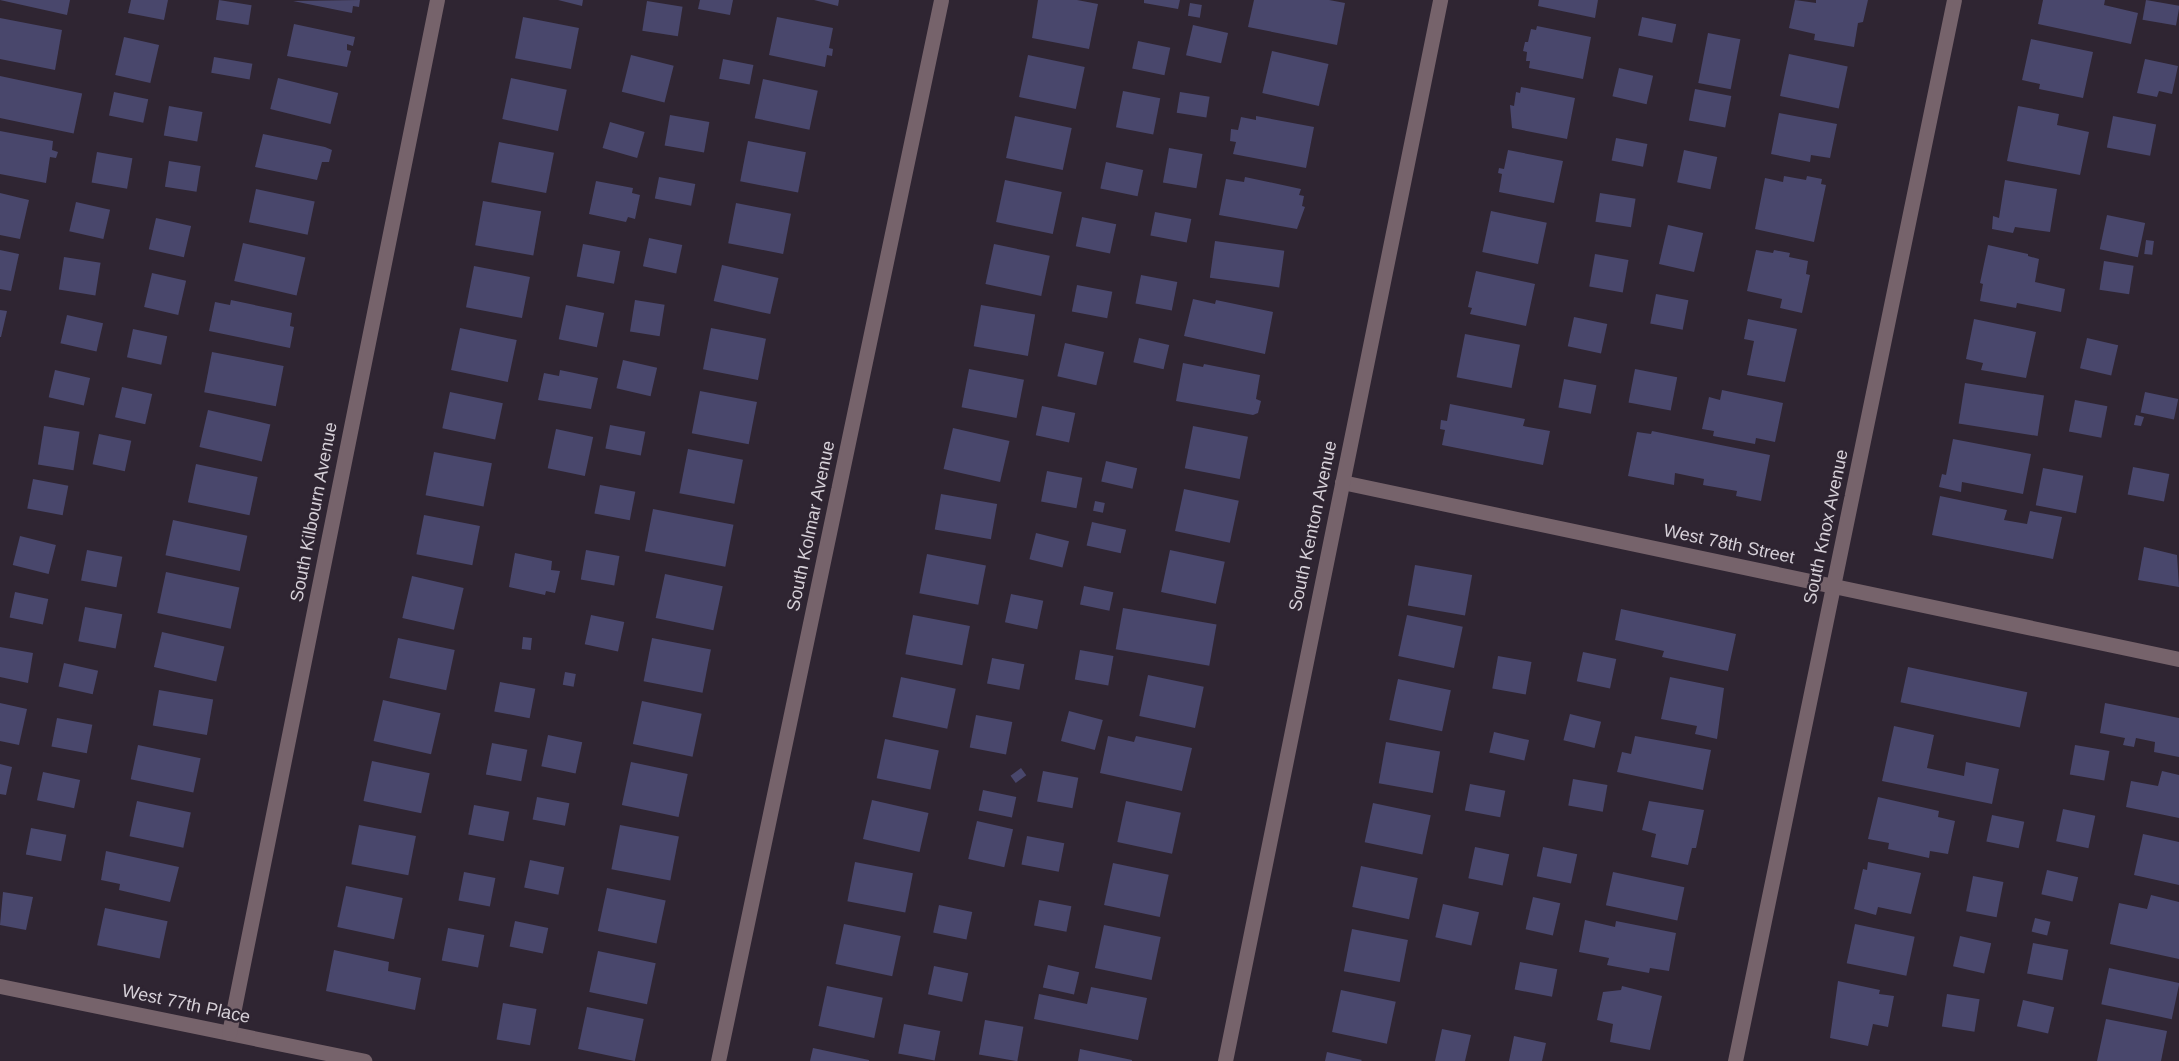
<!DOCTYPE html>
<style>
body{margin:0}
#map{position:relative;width:2179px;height:1061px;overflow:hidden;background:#2f2532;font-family:Arial,sans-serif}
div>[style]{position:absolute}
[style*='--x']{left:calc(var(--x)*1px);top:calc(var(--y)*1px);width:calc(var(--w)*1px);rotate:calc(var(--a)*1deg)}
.building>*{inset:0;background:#49476c;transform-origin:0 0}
.minor>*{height:15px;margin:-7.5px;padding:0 7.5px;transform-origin:7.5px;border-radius:7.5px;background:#76636b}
span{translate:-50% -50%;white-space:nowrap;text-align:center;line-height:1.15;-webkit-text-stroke:4.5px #2f2532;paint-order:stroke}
.street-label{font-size:18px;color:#d6d0d8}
</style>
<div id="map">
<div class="building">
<i style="clip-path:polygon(0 0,70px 0,67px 15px)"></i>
<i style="clip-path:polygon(131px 0,168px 0,164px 20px,128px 13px)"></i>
<i style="left:219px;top:0;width:33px;height:20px;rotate:9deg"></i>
<i style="clip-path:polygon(360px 0,359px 7px,353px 6px,352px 13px,293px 1px)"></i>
<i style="clip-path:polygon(558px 0,583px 0,582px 6px)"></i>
<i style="clip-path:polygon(700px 0,733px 0,730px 15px,698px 9px)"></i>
<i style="clip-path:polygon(814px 0,839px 0,838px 6px)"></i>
<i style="clip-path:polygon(1038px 0,1077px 0,1098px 4px,1089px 49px,1032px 38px)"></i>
<i style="clip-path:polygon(1144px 0,1180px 0,1178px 9px,1144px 3px)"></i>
<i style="clip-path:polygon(1254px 0,1329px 0,1345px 3px,1337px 45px,1248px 27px)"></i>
<i style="clip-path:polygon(1539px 0,1598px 0,1595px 18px,1538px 6px)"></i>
<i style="clip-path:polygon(1795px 0,1816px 3px,1816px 0,1868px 0,1863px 22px,1858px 23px,1854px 47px,1814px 40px,1815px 34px,1789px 28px)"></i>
<i style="clip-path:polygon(2043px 0,2105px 0,2104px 5px,2138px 13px,2131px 44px,2038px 24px)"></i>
<i style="left:2146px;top:0;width:34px;height:20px;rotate:10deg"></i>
<i style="left:647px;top:1px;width:36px;height:30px;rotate:9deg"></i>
<i style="left:1190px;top:3px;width:12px;height:13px;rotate:9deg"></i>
<i style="left:523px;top:17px;width:57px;height:42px;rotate:11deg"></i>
<i style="clip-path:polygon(777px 17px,833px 28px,829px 48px,833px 49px,832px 56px,827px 55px,825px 67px,769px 55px)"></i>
<i style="left:1642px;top:17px;width:35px;height:19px;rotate:12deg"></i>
<i style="clip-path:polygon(0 18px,62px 30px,55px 70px,0 59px)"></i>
<i style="clip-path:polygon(294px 24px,355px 37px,353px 46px,347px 44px,347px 50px,351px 51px,347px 67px,287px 56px)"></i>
<i style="left:1193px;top:25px;width:36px;height:31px;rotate:13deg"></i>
<i style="clip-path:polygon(1537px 26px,1591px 37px,1583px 79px,1529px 68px,1530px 61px,1526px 61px,1527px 52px,1523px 51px,1525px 42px,1528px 42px,1531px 29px,1536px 30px)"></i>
<i style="left:1708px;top:33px;width:33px;height:51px;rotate:11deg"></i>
<i style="left:124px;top:37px;width:36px;height:39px;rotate:13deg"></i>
<i style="clip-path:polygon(2031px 39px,2093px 52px,2083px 98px,2039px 89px,2040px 84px,2022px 80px)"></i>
<i style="left:1138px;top:41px;width:33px;height:28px;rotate:12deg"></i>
<i style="left:1272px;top:51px;width:58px;height:43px;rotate:13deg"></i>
<i style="left:1789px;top:54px;width:60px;height:43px;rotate:12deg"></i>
<i style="left:631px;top:55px;width:44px;height:38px;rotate:14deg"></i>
<i style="left:1028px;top:55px;width:58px;height:43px;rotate:12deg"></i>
<i style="left:214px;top:57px;width:39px;height:16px;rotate:10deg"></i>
<i style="left:723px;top:59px;width:31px;height:20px;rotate:11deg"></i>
<i style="clip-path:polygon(2145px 59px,2178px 66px,2172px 94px,2159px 91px,2157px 97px,2137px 93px)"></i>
<i style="left:1619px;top:68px;width:35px;height:29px;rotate:13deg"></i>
<i style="left:0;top:76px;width:84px;height:41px;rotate:12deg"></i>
<i style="left:278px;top:78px;width:62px;height:32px;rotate:14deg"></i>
<i style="left:511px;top:78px;width:57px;height:42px;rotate:12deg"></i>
<i style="left:763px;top:79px;width:56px;height:40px;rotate:12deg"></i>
<i style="clip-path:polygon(1521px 87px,1575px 98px,1567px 139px,1512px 128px,1510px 105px,1514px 106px,1516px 92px,1520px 93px)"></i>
<i style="left:1695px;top:89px;width:37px;height:32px;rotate:11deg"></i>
<i style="left:1123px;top:91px;width:38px;height:37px;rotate:11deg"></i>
<i style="left:114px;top:92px;width:35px;height:24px;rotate:12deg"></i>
<i style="left:1180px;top:92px;width:30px;height:21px;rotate:9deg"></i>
<i style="left:169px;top:106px;width:34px;height:30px;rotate:10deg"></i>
<i style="clip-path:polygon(2018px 106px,2059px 114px,2057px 125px,2089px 132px,2080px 175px,2007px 161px)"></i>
<i style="clip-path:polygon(1779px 113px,1837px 124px,1830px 158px,1811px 155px,1810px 162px,1771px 154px)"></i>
<i style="left:670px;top:115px;width:40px;height:31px;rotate:10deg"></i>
<i style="left:1015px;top:116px;width:58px;height:43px;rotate:12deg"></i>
<i style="clip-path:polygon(1256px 116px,1314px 127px,1306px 168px,1233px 154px,1236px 142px,1230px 141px,1231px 129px,1238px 130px,1241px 117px,1256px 120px)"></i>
<i style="left:2113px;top:116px;width:44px;height:32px;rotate:11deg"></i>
<i style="left:610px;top:122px;width:36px;height:27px;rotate:16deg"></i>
<i style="clip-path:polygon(0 131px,53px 141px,52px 150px,58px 152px,56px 158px,50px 157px,46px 183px,0 174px)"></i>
<i style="clip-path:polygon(263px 134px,325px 147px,332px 150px,329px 162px,322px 162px,317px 180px,255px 167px)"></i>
<i style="left:1616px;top:138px;width:32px;height:23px;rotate:11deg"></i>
<i style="left:748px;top:141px;width:59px;height:41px;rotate:11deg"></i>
<i style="left:499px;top:142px;width:56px;height:41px;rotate:11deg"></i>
<i style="left:1169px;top:148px;width:34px;height:35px;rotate:10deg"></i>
<i style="clip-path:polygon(1508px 150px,1563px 161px,1554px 203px,1499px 192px,1502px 174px,1498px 173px,1499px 168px,1504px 169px)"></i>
<i style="left:1684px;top:150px;width:34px;height:33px;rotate:12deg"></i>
<i style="left:97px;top:152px;width:36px;height:31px;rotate:10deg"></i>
<i style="left:169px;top:161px;width:32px;height:26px;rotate:9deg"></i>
<i style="left:1106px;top:162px;width:38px;height:27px;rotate:12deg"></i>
<i style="clip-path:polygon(1784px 176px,1806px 180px,1807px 176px,1822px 179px,1821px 184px,1826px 185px,1814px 242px,1755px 229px,1765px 178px,1783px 182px)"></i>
<i style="left:659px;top:177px;width:37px;height:22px;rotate:11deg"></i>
<i style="clip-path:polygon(1245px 177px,1301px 189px,1299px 195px,1304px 196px,1302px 206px,1305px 207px,1297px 229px,1219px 215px,1226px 179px,1244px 182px)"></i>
<i style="left:1005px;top:180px;width:58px;height:43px;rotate:12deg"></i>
<i style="clip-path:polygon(2005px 180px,2057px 189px,2050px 232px,2015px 227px,2013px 233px,1992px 229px,1993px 216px,1999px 218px)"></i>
<i style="clip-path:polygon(596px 181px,633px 188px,632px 193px,640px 195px,635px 219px,628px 217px,626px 222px,589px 214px)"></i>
<i style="left:256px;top:189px;width:60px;height:34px;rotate:12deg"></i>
<i style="clip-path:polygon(0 193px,29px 200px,20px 239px,0 235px)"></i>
<i style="left:1600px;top:193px;width:36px;height:29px;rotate:9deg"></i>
<i style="left:483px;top:201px;width:59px;height:45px;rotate:10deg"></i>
<i style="left:76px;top:202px;width:35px;height:30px;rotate:13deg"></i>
<i style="left:736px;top:203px;width:56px;height:41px;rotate:11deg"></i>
<i style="left:1491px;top:211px;width:57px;height:42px;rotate:12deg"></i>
<i style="left:1155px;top:212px;width:37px;height:24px;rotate:11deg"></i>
<i style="left:2107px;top:215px;width:39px;height:35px;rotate:12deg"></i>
<i style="left:1082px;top:217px;width:35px;height:30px;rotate:12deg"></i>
<i style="left:156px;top:218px;width:36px;height:32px;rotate:13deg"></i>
<i style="left:1668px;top:225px;width:36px;height:40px;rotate:13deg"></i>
<i style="left:649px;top:238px;width:34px;height:29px;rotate:12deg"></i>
<i style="left:2146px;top:240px;width:8px;height:14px;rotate:7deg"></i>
<i style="left:1215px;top:241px;width:70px;height:37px;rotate:8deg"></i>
<i style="left:243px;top:243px;width:64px;height:39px;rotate:13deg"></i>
<i style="left:583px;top:244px;width:38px;height:33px;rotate:11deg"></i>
<i style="left:994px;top:244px;width:57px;height:41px;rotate:12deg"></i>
<i style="clip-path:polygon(1988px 245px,2028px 254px,2028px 256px,2039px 259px,2035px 282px,2065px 289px,2061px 312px,2017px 303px,2016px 308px,1980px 301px,1983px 284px,1980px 283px)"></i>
<i style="clip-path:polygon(0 250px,19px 254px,11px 291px,0 289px)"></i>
<i style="clip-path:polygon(1756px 250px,1773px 253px,1774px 250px,1790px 253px,1789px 257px,1808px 261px,1806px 274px,1810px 275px,1802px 313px,1780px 308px,1782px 299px,1747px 291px)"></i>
<i style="left:1595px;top:254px;width:34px;height:33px;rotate:10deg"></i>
<i style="left:64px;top:257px;width:37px;height:33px;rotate:9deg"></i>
<i style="left:2104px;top:261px;width:30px;height:29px;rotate:9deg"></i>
<i style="left:722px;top:265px;width:58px;height:37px;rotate:13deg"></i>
<i style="left:474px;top:266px;width:57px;height:42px;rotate:11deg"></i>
<i style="clip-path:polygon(1476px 271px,1535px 284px,1526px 326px,1470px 314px,1472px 308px,1468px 307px)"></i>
<i style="left:152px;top:273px;width:35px;height:35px;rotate:13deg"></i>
<i style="left:1141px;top:275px;width:37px;height:29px;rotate:11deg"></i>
<i style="left:1077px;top:285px;width:36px;height:27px;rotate:11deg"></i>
<i style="left:1656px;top:294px;width:33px;height:30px;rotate:11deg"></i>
<i style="clip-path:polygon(1193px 299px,1215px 304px,1216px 300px,1273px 312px,1265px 354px,1184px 336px)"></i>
<i style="clip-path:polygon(231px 300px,292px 313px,290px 326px,294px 327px,290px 348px,209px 331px,215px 302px,230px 305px)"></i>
<i style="left:635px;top:300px;width:30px;height:32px;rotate:9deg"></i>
<i style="left:566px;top:305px;width:39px;height:35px;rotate:12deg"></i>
<i style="left:981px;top:305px;width:55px;height:42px;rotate:10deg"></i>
<i style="clip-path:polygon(0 310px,7px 311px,1px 337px,0 337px)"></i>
<i style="left:67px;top:315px;width:37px;height:29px;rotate:13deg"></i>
<i style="left:1574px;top:317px;width:34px;height:30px;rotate:12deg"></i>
<i style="clip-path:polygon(1748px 319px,1797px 329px,1785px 382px,1747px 375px,1754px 341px,1744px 339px)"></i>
<i style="clip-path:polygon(1974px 319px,2036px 332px,2026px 378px,1981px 370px,1983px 363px,1966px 359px)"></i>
<i style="left:460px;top:328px;width:58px;height:43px;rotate:12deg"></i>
<i style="left:711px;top:328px;width:56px;height:42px;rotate:11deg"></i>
<i style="left:133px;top:329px;width:35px;height:29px;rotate:12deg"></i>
<i style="left:1465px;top:334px;width:56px;height:44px;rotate:11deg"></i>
<i style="left:1139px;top:338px;width:31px;height:25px;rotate:13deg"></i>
<i style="left:2087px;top:338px;width:32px;height:31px;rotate:13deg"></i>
<i style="left:1065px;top:343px;width:40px;height:34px;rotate:13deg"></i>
<i style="left:212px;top:352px;width:73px;height:41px;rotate:11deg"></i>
<i style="left:623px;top:360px;width:35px;height:29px;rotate:13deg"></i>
<i style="clip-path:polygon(1183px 363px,1203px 367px,1204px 364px,1260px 375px,1256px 399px,1261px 401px,1258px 413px,1253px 415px,1176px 401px)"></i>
<i style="left:969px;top:369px;width:56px;height:39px;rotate:11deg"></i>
<i style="left:1635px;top:369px;width:43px;height:34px;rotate:11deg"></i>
<i style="left:55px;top:370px;width:36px;height:28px;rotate:13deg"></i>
<i style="clip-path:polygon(560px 370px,598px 378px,591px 409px,538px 400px,544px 373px,559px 376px)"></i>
<i style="left:1564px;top:379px;width:33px;height:29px;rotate:11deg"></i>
<i style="left:1965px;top:383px;width:80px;height:41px;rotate:9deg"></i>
<i style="left:122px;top:387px;width:31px;height:31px;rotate:13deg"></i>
<i style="clip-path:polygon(1722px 390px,1783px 403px,1775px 442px,1756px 438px,1755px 444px,1713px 436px,1714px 431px,1702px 429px,1709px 397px,1720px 400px)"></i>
<i style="left:700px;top:391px;width:58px;height:43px;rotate:11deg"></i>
<i style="left:450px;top:392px;width:54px;height:37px;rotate:12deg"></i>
<i style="left:2145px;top:392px;width:34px;height:21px;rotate:12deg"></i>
<i style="left:2075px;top:400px;width:33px;height:32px;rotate:11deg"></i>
<i style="clip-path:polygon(1450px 404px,1525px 419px,1523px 426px,1550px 431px,1543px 465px,1442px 445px,1445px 430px,1440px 429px,1441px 420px,1447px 421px)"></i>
<i style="left:1042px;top:406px;width:34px;height:30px;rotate:12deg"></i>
<i style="left:208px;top:410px;width:64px;height:38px;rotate:13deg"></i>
<i style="clip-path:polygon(2136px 415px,2144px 417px,2141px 426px,2134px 425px)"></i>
<i style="left:610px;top:425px;width:36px;height:24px;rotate:11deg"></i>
<i style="left:44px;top:426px;width:36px;height:39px;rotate:9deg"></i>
<i style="left:1193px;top:426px;width:56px;height:43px;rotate:11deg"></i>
<i style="left:953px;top:428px;width:58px;height:42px;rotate:13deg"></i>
<i style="left:556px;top:429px;width:38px;height:40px;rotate:12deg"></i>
<i style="clip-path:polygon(1652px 431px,1770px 455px,1761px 501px,1736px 496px,1737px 491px,1703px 485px,1704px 479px,1675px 473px,1674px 485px,1628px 476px,1637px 432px,1651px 434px)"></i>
<i style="left:99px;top:434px;width:33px;height:31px;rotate:12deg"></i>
<i style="clip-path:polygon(1953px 439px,2031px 454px,2023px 494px,1962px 482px,1961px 492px,1939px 487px,1942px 474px,1946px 475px)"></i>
<i style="left:688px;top:449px;width:56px;height:45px;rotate:11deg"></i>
<i style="left:434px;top:452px;width:59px;height:44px;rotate:11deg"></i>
<i style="left:1106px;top:461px;width:32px;height:21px;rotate:13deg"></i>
<i style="left:196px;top:464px;width:63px;height:39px;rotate:12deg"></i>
<i style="left:2133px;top:467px;width:37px;height:28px;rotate:11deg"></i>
<i style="left:2043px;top:468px;width:41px;height:38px;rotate:11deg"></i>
<i style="left:1047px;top:471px;width:36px;height:31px;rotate:11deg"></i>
<i style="left:33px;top:479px;width:36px;height:30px;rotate:11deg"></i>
<i style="left:600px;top:485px;width:36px;height:29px;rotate:11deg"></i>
<i style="left:1184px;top:489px;width:56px;height:43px;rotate:12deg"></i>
<i style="left:941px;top:494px;width:57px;height:36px;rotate:10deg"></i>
<i style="clip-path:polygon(1940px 496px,2007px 510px,2004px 520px,2027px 524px,2030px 511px,2062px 517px,2053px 559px,1932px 535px)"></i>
<i style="left:1095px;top:501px;width:10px;height:10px;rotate:11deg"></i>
<i style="left:653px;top:509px;width:82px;height:43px;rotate:11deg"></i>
<i style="left:424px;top:515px;width:57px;height:40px;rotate:11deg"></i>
<i style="left:173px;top:520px;width:76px;height:36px;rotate:12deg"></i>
<i style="left:1092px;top:522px;width:35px;height:24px;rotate:13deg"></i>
<i style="left:1036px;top:533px;width:34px;height:27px;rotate:14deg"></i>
<i style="left:20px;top:536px;width:37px;height:30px;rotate:14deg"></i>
<i style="clip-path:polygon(2144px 547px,2177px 555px,2179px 587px,2138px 580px)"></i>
<i style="left:87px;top:550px;width:36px;height:31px;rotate:11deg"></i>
<i style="left:586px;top:550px;width:34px;height:30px;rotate:10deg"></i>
<i style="left:1170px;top:550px;width:56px;height:43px;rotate:12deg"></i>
<i style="clip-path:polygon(515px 553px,552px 561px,551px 570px,560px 571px,555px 593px,546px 591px,545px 595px,509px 587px)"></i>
<i style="left:927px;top:554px;width:60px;height:40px;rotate:11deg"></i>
<i style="left:1415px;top:565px;width:58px;height:41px;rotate:10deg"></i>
<i style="left:166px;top:572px;width:75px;height:42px;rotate:12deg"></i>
<i style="left:665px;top:574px;width:59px;height:45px;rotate:12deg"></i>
<i style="left:412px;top:576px;width:53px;height:43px;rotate:13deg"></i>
<i style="left:1084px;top:586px;width:30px;height:19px;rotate:12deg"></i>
<i style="left:15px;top:592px;width:34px;height:26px;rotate:12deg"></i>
<i style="left:1011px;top:594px;width:33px;height:29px;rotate:12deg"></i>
<i style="left:85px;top:607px;width:38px;height:35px;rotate:11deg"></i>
<i style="left:1123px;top:608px;width:95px;height:42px;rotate:10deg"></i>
<i style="clip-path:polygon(1621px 609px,1736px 634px,1728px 671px,1662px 657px,1664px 651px,1615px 640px)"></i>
<i style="left:591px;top:615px;width:34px;height:30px;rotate:12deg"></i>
<i style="left:913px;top:615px;width:58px;height:40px;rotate:11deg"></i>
<i style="left:1407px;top:615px;width:57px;height:42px;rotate:12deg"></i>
<i style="left:162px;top:632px;width:64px;height:36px;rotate:13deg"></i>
<i style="left:523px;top:637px;width:9px;height:12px;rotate:6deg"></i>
<i style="left:398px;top:638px;width:58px;height:41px;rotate:12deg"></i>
<i style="left:652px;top:638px;width:60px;height:44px;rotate:11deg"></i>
<i style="clip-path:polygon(0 647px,33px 653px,28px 683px,0 677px)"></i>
<i style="left:1080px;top:650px;width:34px;height:30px;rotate:10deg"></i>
<i style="left:1583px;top:652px;width:34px;height:30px;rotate:12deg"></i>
<i style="left:1498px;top:656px;width:34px;height:33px;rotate:10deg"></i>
<i style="left:992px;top:658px;width:33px;height:26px;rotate:11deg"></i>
<i style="left:64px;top:663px;width:35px;height:24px;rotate:13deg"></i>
<i style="left:1908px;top:667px;width:122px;height:36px;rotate:12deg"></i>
<i style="left:565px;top:672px;width:11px;height:13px;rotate:10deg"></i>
<i style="left:1148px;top:675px;width:57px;height:42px;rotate:12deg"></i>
<i style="left:901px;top:677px;width:56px;height:41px;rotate:12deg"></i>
<i style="clip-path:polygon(1670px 677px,1724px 688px,1717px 739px,1695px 734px,1697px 726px,1661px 719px)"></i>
<i style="left:1398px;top:679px;width:54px;height:42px;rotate:12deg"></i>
<i style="left:500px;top:682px;width:36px;height:30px;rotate:11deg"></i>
<i style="left:159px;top:690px;width:55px;height:36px;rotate:10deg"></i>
<i style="left:383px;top:700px;width:59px;height:42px;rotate:13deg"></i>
<i style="left:642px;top:701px;width:61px;height:44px;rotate:12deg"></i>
<i style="clip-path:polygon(0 703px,27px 709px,19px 745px,0 741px)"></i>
<i style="clip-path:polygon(2105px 703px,2179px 718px,2179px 757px,2154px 752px,2155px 742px,2136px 738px,2134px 747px,2123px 745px,2125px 738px,2100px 733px)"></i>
<i style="left:1069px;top:711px;width:35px;height:31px;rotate:15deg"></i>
<i style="left:1570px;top:714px;width:32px;height:27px;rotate:14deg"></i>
<i style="left:976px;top:715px;width:37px;height:33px;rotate:11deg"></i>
<i style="left:57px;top:718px;width:36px;height:29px;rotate:11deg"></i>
<i style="clip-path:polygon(1894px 726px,1934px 735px,1927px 768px,1964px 776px,1966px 762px,1999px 769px,1992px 804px,1882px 781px)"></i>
<i style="left:1494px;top:732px;width:36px;height:21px;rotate:13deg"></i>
<i style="left:548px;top:735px;width:35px;height:32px;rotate:12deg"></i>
<i style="clip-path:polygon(1108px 736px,1134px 742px,1136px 736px,1192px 748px,1182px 791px,1100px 773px)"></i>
<i style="clip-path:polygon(1635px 736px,1711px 750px,1703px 790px,1617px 772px,1622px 752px,1631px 754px)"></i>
<i style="left:885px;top:739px;width:55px;height:40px;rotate:12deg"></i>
<i style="left:1386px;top:742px;width:55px;height:42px;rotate:10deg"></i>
<i style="left:492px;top:743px;width:36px;height:32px;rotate:11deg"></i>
<i style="left:138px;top:745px;width:64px;height:35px;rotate:12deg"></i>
<i style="left:2075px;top:745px;width:35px;height:30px;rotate:10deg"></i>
<i style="left:372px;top:761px;width:59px;height:41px;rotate:12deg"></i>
<i style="left:631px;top:762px;width:58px;height:44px;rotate:12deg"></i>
<i style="clip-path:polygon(0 764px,12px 767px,6px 795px,0 794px)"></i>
<i style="left:1021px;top:768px;width:9px;height:13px;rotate:54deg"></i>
<i style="left:1043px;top:771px;width:36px;height:31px;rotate:11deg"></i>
<i style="clip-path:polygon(2162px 771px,2179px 775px,2179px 818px,2126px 807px,2131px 781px,2158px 786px)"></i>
<i style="left:43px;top:772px;width:38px;height:29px;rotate:12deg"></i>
<i style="left:1573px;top:779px;width:35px;height:27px;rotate:10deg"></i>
<i style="left:1470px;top:784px;width:36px;height:27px;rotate:11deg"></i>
<i style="left:983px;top:790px;width:34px;height:21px;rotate:12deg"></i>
<i style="left:537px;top:797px;width:33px;height:23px;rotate:11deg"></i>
<i style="clip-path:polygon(1878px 797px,1939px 811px,1938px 817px,1955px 821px,1948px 854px,1930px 851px,1929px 858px,1888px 849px,1889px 843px,1868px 839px)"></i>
<i style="left:872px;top:800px;width:58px;height:40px;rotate:13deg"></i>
<i style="left:137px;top:801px;width:55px;height:36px;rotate:12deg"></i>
<i style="left:1126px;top:801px;width:56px;height:42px;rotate:12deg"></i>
<i style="clip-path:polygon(1649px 801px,1704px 810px,1696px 848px,1692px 848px,1688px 865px,1651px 857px,1656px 834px,1642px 830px)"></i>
<i style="left:1373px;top:803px;width:59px;height:40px;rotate:12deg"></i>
<i style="left:474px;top:805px;width:36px;height:30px;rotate:11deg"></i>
<i style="left:2063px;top:809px;width:33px;height:33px;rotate:12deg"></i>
<i style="left:1992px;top:815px;width:33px;height:27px;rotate:12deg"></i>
<i style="left:977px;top:821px;width:37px;height:39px;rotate:13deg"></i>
<i style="left:359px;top:825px;width:58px;height:40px;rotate:11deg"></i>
<i style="left:620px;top:825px;width:60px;height:45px;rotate:11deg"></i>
<i style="left:31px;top:828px;width:36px;height:27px;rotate:11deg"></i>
<i style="clip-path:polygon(2143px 834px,2179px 842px,2179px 885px,2134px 875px)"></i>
<i style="left:1027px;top:836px;width:38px;height:29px;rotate:11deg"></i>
<i style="left:1475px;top:847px;width:35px;height:32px;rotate:12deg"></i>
<i style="left:1543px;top:847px;width:35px;height:30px;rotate:12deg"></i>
<i style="clip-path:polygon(106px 851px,179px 867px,170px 902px,119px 890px,120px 884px,101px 880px)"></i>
<i style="left:530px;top:860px;width:35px;height:28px;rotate:12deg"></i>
<i style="left:855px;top:862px;width:59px;height:40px;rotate:11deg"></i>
<i style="clip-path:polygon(1868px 862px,1921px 873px,1911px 914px,1878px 907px,1876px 915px,1854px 909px,1863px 869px,1867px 870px)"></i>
<i style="left:1113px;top:863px;width:57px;height:43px;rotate:12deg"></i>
<i style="left:1361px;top:866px;width:58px;height:42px;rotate:12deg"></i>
<i style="left:2047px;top:870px;width:32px;height:25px;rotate:13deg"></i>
<i style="left:464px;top:872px;width:32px;height:29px;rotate:11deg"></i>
<i style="left:1613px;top:872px;width:73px;height:34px;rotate:12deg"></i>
<i style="left:1973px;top:876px;width:31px;height:36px;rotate:11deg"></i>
<i style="left:346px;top:886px;width:58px;height:42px;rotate:12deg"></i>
<i style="left:607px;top:888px;width:60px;height:44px;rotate:12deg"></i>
<i style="clip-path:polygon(3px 892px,33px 897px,26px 930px,0 925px)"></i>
<i style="clip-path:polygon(2151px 895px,2179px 902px,2179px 959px,2110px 944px,2119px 903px,2147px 909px)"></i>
<i style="left:1533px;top:897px;width:28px;height:33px;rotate:13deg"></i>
<i style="left:1039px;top:900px;width:33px;height:26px;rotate:11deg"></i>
<i style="left:1443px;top:904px;width:37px;height:34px;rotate:13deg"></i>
<i style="left:939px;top:905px;width:34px;height:28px;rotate:12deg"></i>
<i style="left:105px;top:908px;width:64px;height:38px;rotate:12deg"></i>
<i style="left:2035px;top:918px;width:16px;height:14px;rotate:14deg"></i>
<i style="clip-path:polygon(1585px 920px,1615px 927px,1616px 921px,1676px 933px,1669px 971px,1650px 968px,1649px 973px,1607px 965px,1609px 958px,1579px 952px)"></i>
<i style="left:515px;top:921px;width:34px;height:26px;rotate:12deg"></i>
<i style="left:844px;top:924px;width:58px;height:41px;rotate:12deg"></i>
<i style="left:1855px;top:924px;width:61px;height:40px;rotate:12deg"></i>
<i style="left:1104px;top:925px;width:58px;height:44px;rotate:12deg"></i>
<i style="left:448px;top:928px;width:37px;height:33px;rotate:11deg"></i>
<i style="left:1352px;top:929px;width:57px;height:43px;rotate:11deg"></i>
<i style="left:1960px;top:936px;width:32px;height:31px;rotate:13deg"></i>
<i style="left:2033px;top:943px;width:36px;height:31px;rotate:11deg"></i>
<i style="clip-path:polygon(334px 950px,389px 962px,388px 971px,421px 978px,415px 1010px,326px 991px)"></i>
<i style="left:598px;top:951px;width:59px;height:42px;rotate:12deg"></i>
<i style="left:1520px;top:962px;width:38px;height:28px;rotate:11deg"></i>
<i style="left:1048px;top:965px;width:32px;height:23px;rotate:13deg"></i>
<i style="left:934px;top:966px;width:35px;height:29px;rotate:12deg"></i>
<i style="left:2109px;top:968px;width:72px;height:37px;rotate:12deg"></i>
<i style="clip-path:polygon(1838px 981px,1880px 990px,1879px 994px,1894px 996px,1888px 1027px,1873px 1024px,1868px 1046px,1830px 1038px)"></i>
<i style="left:827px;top:986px;width:57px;height:41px;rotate:12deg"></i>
<i style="clip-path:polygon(1622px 986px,1662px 996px,1650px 1050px,1610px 1042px,1613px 1024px,1597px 1020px,1603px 992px,1621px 990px)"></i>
<i style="clip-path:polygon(1091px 987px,1147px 998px,1138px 1040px,1034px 1019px,1039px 994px,1087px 1004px)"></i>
<i style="left:1341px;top:990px;width:56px;height:43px;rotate:12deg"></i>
<i style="left:1947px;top:994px;width:33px;height:33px;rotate:9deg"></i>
<i style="left:2023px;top:1000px;width:32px;height:27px;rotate:13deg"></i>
<i style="left:503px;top:1003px;width:34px;height:37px;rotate:10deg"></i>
<i style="left:587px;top:1007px;width:58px;height:43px;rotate:12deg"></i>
<i style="clip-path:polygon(2106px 1019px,2167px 1031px,2161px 1061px,2097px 1061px)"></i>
<i style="left:985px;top:1020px;width:39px;height:35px;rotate:10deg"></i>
<i style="left:904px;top:1024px;width:37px;height:30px;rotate:11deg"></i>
<i style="clip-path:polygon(1442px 1029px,1471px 1035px,1465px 1061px,1435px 1061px)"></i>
<i style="clip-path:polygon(1514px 1036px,1546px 1043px,1542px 1061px,1509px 1061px)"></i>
<i style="clip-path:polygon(813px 1048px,869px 1060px,869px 1061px,810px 1061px)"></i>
<i style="clip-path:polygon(1080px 1049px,1132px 1060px,1132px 1061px,1078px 1061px)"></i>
<i style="clip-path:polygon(1327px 1052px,1362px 1060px,1361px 1061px,1325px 1061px)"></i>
</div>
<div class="minor">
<i style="--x:1342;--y:482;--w:856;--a:11.94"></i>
<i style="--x:0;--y:986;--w:372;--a:11.6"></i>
<i style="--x:229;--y:1033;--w:1054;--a:-78.62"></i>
<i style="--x:718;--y:1061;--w:1084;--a:-78.13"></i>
<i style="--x:1225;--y:1061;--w:1083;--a:-78.54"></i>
<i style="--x:1735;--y:1061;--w:1083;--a:-78.34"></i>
</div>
<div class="street-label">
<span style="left:314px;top:512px;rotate:-79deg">South Kilbourn Avenue</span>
<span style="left:811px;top:526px;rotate:-78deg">South Kolmar Avenue</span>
<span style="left:1313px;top:526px;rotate:-78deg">South Kenton Avenue</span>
<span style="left:1826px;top:527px;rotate:-78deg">South Knox Avenue</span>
<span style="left:1729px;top:544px;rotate:12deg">West 78th Street</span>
<span style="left:186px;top:1004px;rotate:12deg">West 77th Place</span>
</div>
</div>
